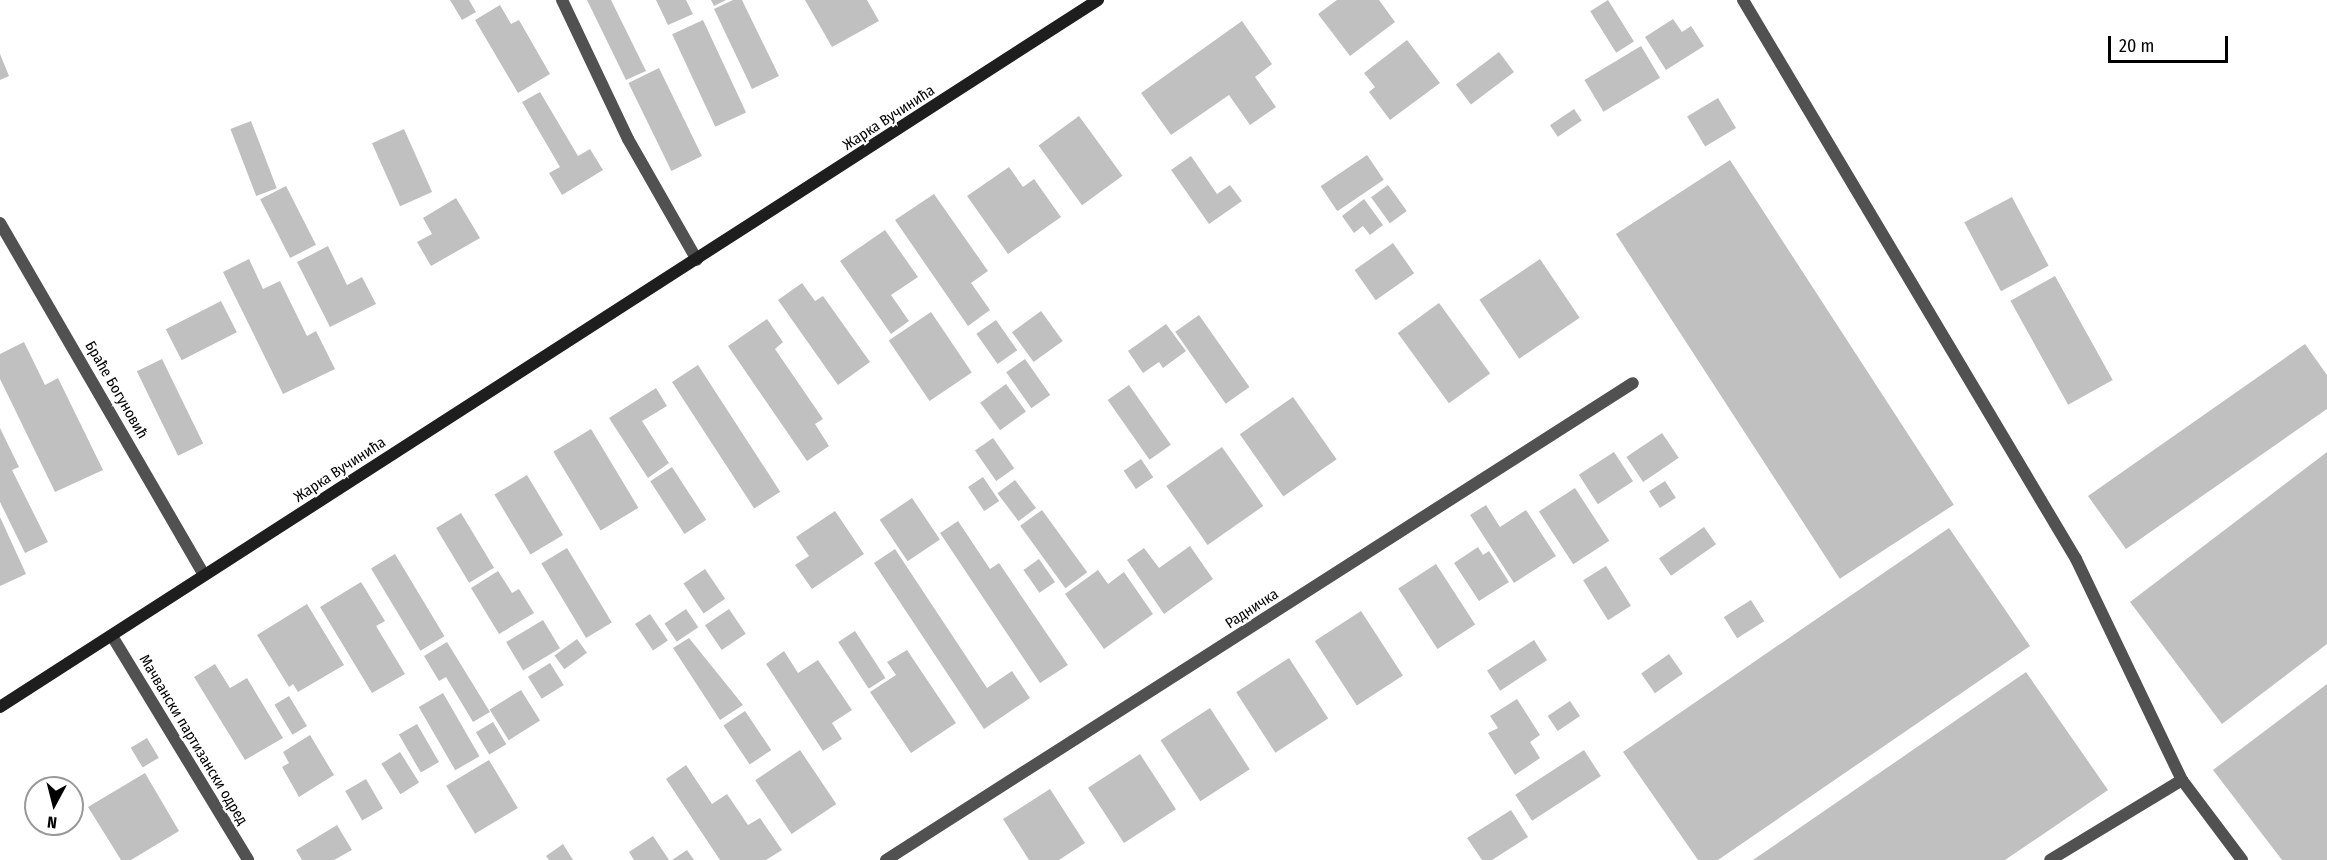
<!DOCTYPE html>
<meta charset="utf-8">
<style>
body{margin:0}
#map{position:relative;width:2327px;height:860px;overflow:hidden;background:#fff;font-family:"Fira Sans Condensed",sans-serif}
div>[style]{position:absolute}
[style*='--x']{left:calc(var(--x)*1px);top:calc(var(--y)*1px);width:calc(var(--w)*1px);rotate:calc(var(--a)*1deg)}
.building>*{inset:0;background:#c0c0c0;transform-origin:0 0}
.lane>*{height:12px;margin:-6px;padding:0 6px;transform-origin:6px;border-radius:6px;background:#515151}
.street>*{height:12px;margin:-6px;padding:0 6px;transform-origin:6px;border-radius:6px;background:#515151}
.secondary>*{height:12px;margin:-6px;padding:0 6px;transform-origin:6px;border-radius:6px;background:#1e1e1e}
span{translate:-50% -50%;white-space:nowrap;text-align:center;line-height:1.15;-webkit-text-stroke:4.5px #fff;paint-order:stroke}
.street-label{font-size:15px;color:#000}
.north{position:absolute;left:24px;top:776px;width:60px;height:60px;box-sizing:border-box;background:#fff;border:2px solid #999;border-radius:50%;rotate:187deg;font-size:16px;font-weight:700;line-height:24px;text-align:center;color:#000}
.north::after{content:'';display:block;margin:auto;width:21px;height:27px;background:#000;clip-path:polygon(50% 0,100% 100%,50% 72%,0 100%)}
.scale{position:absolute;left:2108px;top:36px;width:120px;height:27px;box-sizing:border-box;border:3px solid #000;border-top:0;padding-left:8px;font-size:18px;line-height:21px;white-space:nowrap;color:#000;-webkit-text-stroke:4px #fff;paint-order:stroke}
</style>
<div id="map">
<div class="building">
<i style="clip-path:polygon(450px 0,469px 0,476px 12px,462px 20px)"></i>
<i style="clip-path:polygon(587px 0,611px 0,646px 71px,626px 80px)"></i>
<i style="clip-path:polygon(656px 0,686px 0,693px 14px,668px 25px)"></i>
<i style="clip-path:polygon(711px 0,726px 0,714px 6px)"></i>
<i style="clip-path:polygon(733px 0,742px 0,779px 76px,752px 89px,714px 9px)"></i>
<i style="clip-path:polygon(805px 0,867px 0,879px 21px,832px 47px)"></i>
<i style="clip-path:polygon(1337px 0,1379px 0,1395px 22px,1350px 56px,1318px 14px)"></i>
<i style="left:1608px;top:0;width:49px;height:21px;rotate:58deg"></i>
<i style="clip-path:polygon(500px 5px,511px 24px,519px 20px,550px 74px,518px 93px,475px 20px)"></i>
<i style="clip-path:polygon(1673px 19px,1682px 32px,1691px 26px,1704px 46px,1666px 70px,1645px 37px)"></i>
<i style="left:703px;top:20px;width:102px;height:34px;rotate:65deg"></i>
<i style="clip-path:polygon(1242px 21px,1272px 64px,1255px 77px,1276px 107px,1250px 125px,1229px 95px,1171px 135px,1141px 93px)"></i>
<i style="clip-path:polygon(1407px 40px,1440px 83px,1390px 120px,1369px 92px,1375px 87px,1364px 73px)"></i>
<i style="left:1641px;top:46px;width:37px;height:66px;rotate:59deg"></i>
<i style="left:1499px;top:52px;width:25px;height:54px;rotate:53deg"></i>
<i style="clip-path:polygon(0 54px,9px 76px,0 80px)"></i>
<i style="left:659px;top:68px;width:98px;height:34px;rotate:64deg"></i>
<i style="clip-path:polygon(540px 92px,578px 156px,590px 149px,603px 170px,562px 195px,549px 173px,560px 167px,522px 102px)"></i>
<i style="left:1718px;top:98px;width:35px;height:36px;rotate:59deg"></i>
<i style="left:1574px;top:109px;width:14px;height:29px;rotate:56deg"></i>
<i style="left:1079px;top:116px;width:74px;height:50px;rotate:54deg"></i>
<i style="left:251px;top:121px;width:72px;height:22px;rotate:69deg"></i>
<i style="left:404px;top:129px;width:69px;height:35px;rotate:66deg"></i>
<i style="left:1367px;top:155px;width:30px;height:56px;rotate:56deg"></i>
<i style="clip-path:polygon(1191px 156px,1217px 194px,1230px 185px,1242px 201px,1209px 224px,1171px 170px)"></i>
<i style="left:1730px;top:160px;width:411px;height:136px;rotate:57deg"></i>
<i style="clip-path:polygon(1009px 167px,1023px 187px,1034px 179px,1061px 217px,1008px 254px,967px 196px)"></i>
<i style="left:1388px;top:185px;width:32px;height:21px;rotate:54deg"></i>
<i style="left:286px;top:186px;width:66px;height:29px;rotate:63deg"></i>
<i style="clip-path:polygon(934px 194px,988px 271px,971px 283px,990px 310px,968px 326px,895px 220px)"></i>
<i style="left:2012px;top:197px;width:78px;height:54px;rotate:62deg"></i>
<i style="clip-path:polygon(456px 198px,480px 238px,431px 266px,417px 242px,432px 234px,423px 218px)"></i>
<i style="clip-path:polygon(1364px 199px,1383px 225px,1370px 235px,1363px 226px,1354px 233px,1342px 216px)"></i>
<i style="clip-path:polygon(885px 230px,918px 277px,891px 295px,909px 321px,891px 334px,840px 261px)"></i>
<i style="left:1393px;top:243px;width:37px;height:47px;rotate:55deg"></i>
<i style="clip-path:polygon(328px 246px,347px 285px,362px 277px,376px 304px,330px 327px,297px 262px)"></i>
<i style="clip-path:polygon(249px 259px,263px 289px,280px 281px,307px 336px,316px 331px,335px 369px,283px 394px,223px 272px)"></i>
<i style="left:1540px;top:259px;width:71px;height:73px;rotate:56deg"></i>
<i style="left:2055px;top:276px;width:119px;height:51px;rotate:61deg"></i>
<i style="clip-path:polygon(802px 283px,815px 301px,823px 296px,870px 362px,838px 385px,778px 300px)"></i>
<i style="left:221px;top:301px;width:35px;height:62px;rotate:63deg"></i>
<i style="left:1439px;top:303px;width:87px;height:51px;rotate:54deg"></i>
<i style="left:1041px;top:311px;width:37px;height:36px;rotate:54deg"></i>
<i style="left:931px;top:312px;width:73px;height:51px;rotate:56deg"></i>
<i style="left:1199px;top:315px;width:88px;height:29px;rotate:55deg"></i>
<i style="clip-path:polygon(767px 319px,783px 342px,775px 349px,823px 419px,815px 424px,829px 446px,807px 461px,728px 346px)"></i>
<i style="left:996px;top:320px;width:37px;height:24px;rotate:55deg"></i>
<i style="clip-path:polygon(1166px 324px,1186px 351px,1163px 368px,1159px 362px,1143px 373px,1128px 351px)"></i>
<i style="clip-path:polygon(24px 342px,45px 385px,58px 378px,103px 470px,55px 492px,0 379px,0 354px)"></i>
<i style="clip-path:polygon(2305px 344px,2327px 375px,2327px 409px,2126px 549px,2088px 496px)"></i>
<i style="left:162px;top:359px;width:94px;height:28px;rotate:64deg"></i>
<i style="left:1025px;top:359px;width:44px;height:23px;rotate:55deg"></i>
<i style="left:698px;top:365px;width:151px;height:31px;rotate:57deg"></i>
<i style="left:1006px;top:384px;width:34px;height:32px;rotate:54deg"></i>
<i style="left:1129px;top:385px;width:73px;height:26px;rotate:55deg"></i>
<i style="clip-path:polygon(656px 388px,667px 406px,642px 421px,669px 463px,648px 478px,609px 418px)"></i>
<i style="left:1293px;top:397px;width:76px;height:65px;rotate:55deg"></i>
<i style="clip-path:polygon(0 428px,19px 467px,12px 470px,48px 542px,25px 553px,0 502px)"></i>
<i style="left:591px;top:429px;width:92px;height:44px;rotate:59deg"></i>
<i style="left:1662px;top:433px;width:30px;height:43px;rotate:56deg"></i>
<i style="left:993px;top:438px;width:37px;height:22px;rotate:55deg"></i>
<i style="left:1222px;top:447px;width:72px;height:68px;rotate:55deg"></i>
<i style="left:1614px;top:452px;width:35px;height:42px;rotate:57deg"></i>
<i style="clip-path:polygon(2327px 452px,2327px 644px,2222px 724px,2130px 602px)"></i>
<i style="left:1141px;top:459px;width:22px;height:21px;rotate:56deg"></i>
<i style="left:672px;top:467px;width:63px;height:26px;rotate:57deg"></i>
<i style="left:527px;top:475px;width:70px;height:38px;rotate:59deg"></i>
<i style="left:983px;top:477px;width:29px;height:18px;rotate:56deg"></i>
<i style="left:1015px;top:480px;width:35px;height:22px;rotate:53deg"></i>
<i style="left:1665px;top:481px;width:20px;height:19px;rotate:57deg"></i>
<i style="left:1575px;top:488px;width:63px;height:43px;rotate:57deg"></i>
<i style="left:912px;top:498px;width:50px;height:39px;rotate:56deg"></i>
<i style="clip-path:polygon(1486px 505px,1500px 527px,1526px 510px,1556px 556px,1514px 583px,1470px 515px)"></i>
<i style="left:1042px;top:510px;width:77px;height:27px;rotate:54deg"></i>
<i style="clip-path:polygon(835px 511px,864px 554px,812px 589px,795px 565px,809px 556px,796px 537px)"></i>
<i style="left:461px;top:513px;width:64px;height:29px;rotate:59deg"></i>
<i style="clip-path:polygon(0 517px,26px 574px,0 586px)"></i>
<i style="clip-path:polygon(958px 521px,990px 569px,999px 563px,1068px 665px,1040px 683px,940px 533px)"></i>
<i style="left:1704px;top:527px;width:21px;height:55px;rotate:55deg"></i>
<i style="clip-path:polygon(1949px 528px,2030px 646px,1718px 860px,1698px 860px,1623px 752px)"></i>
<i style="clip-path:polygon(1190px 546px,1213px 579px,1164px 614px,1127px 560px,1144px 548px,1159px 568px)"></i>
<i style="clip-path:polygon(1478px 547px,1483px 555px,1489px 551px,1509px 582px,1479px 601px,1454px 563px)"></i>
<i style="left:567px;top:548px;width:87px;height:30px;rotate:59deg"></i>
<i style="clip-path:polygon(895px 549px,987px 688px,1012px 671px,1030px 698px,984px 729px,874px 563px)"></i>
<i style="left:395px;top:554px;width:96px;height:28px;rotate:59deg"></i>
<i style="left:1039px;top:559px;width:28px;height:19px;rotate:55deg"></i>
<i style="left:1436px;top:564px;width:72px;height:45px;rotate:57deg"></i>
<i style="left:1606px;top:566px;width:47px;height:27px;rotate:58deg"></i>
<i style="left:705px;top:569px;width:36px;height:26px;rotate:56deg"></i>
<i style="clip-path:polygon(1098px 570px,1108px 584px,1124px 572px,1153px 614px,1104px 649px,1065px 594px)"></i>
<i style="clip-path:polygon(498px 571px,512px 593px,519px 589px,534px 613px,499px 634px,471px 588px)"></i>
<i style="clip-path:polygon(361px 582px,385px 621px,376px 626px,405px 674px,372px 693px,320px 607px)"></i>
<i style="left:1751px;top:600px;width:25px;height:32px;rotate:58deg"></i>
<i style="clip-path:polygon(307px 604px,344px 665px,298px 692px,293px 684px,289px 687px,257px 635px)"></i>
<i style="left:686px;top:609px;width:22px;height:26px;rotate:56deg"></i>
<i style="left:729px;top:609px;width:30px;height:29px;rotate:56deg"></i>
<i style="left:1361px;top:611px;width:77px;height:55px;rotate:57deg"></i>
<i style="left:650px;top:614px;width:32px;height:18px;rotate:56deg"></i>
<i style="left:543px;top:620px;width:33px;height:43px;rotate:59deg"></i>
<i style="left:855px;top:631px;width:56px;height:20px;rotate:57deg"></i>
<i style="clip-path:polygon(689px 638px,743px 705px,720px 720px,673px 648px)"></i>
<i style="left:577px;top:639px;width:17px;height:28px;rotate:54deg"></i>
<i style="left:1534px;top:640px;width:24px;height:56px;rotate:57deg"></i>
<i style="clip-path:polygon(447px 642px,490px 712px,473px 722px,446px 677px,439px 681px,424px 656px)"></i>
<i style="clip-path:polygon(907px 650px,956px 723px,911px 753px,870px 692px,896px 675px,887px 662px)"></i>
<i style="clip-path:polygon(784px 651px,798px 673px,818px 660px,852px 710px,832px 723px,842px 739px,823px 751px,766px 664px)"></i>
<i style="left:1669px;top:654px;width:24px;height:34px;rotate:55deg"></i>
<i style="left:1289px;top:658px;width:72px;height:63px;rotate:57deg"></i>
<i style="left:550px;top:663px;width:26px;height:26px;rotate:58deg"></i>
<i style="clip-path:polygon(215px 664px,230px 688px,247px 678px,283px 738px,245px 760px,194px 677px)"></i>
<i style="clip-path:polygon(2026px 672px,2108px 790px,2005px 860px,1753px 860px)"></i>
<i style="clip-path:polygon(2327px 684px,2327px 860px,2282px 860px,2213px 770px)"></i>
<i style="left:521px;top:690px;width:36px;height:37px;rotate:58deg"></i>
<i style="left:443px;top:693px;width:73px;height:28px;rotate:60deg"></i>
<i style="left:289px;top:696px;width:35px;height:17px;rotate:59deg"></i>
<i style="clip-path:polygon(1517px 699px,1540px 735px,1530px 742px,1540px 758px,1515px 775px,1488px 733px,1498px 728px,1490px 716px)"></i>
<i style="left:1570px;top:701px;width:18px;height:27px;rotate:56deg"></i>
<i style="left:1210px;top:708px;width:73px;height:59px;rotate:57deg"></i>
<i style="left:745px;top:711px;width:47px;height:26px;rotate:56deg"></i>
<i style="left:493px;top:722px;width:26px;height:20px;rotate:59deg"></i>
<i style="left:417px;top:724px;width:44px;height:21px;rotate:60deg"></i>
<i style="clip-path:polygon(310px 735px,334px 775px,299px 797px,282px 767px,289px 763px,283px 752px)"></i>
<i style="left:147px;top:738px;width:23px;height:19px;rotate:59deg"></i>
<i style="left:800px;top:750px;width:65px;height:54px;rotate:56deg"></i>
<i style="left:1584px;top:750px;width:31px;height:82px;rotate:57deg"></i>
<i style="left:400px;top:752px;width:36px;height:22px;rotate:58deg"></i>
<i style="left:1140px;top:754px;width:66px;height:62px;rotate:57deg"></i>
<i style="left:489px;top:760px;width:56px;height:50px;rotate:59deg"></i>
<i style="clip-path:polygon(686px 765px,712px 804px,727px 794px,748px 825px,760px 818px,782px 850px,766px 860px,720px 860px,666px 779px)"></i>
<i style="clip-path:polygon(145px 773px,179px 831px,131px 860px,121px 860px,88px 807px)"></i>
<i style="left:366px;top:779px;width:34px;height:24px;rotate:60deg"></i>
<i style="clip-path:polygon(1050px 789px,1085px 843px,1059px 860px,1029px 860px,1003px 819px)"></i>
<i style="clip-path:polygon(1511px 810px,1528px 837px,1492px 860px,1482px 860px,1467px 838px)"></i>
<i style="clip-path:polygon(337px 825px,352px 850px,334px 860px,302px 860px,296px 850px)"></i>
<i style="clip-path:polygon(653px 836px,669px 860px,634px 860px,629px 852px)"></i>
<i style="clip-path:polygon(563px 844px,573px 860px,549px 860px,546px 856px)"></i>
<i style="clip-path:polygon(687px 850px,694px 860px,672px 860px)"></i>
</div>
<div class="lane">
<i style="--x:1743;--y:0;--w:651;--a:59.22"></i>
<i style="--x:2076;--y:559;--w:245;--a:64.4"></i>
<i style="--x:2182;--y:780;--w:154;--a:148.8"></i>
<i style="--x:2182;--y:780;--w:100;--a:53.1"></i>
</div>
<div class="street">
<i style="--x:562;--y:0;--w:154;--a:64.6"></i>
<i style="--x:628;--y:139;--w:139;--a:60.3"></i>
<i style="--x:0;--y:223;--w:407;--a:59.9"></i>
<i style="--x:112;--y:636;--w:262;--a:58.7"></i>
<i style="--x:886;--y:860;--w:886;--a:-32.56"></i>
</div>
<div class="secondary">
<i style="--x:0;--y:707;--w:1306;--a:-32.78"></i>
</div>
<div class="street-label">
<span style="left:889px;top:118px;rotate:-33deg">Жарка Вучинића</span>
<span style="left:116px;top:390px;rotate:60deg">Браће Богуновић</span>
<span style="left:340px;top:470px;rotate:-33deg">Жарка Вучинића</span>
<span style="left:1252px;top:609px;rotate:-33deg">Радничка</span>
<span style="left:193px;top:740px;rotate:59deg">Мачвански партизански одред</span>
</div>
<div class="north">N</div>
<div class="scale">20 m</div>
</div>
